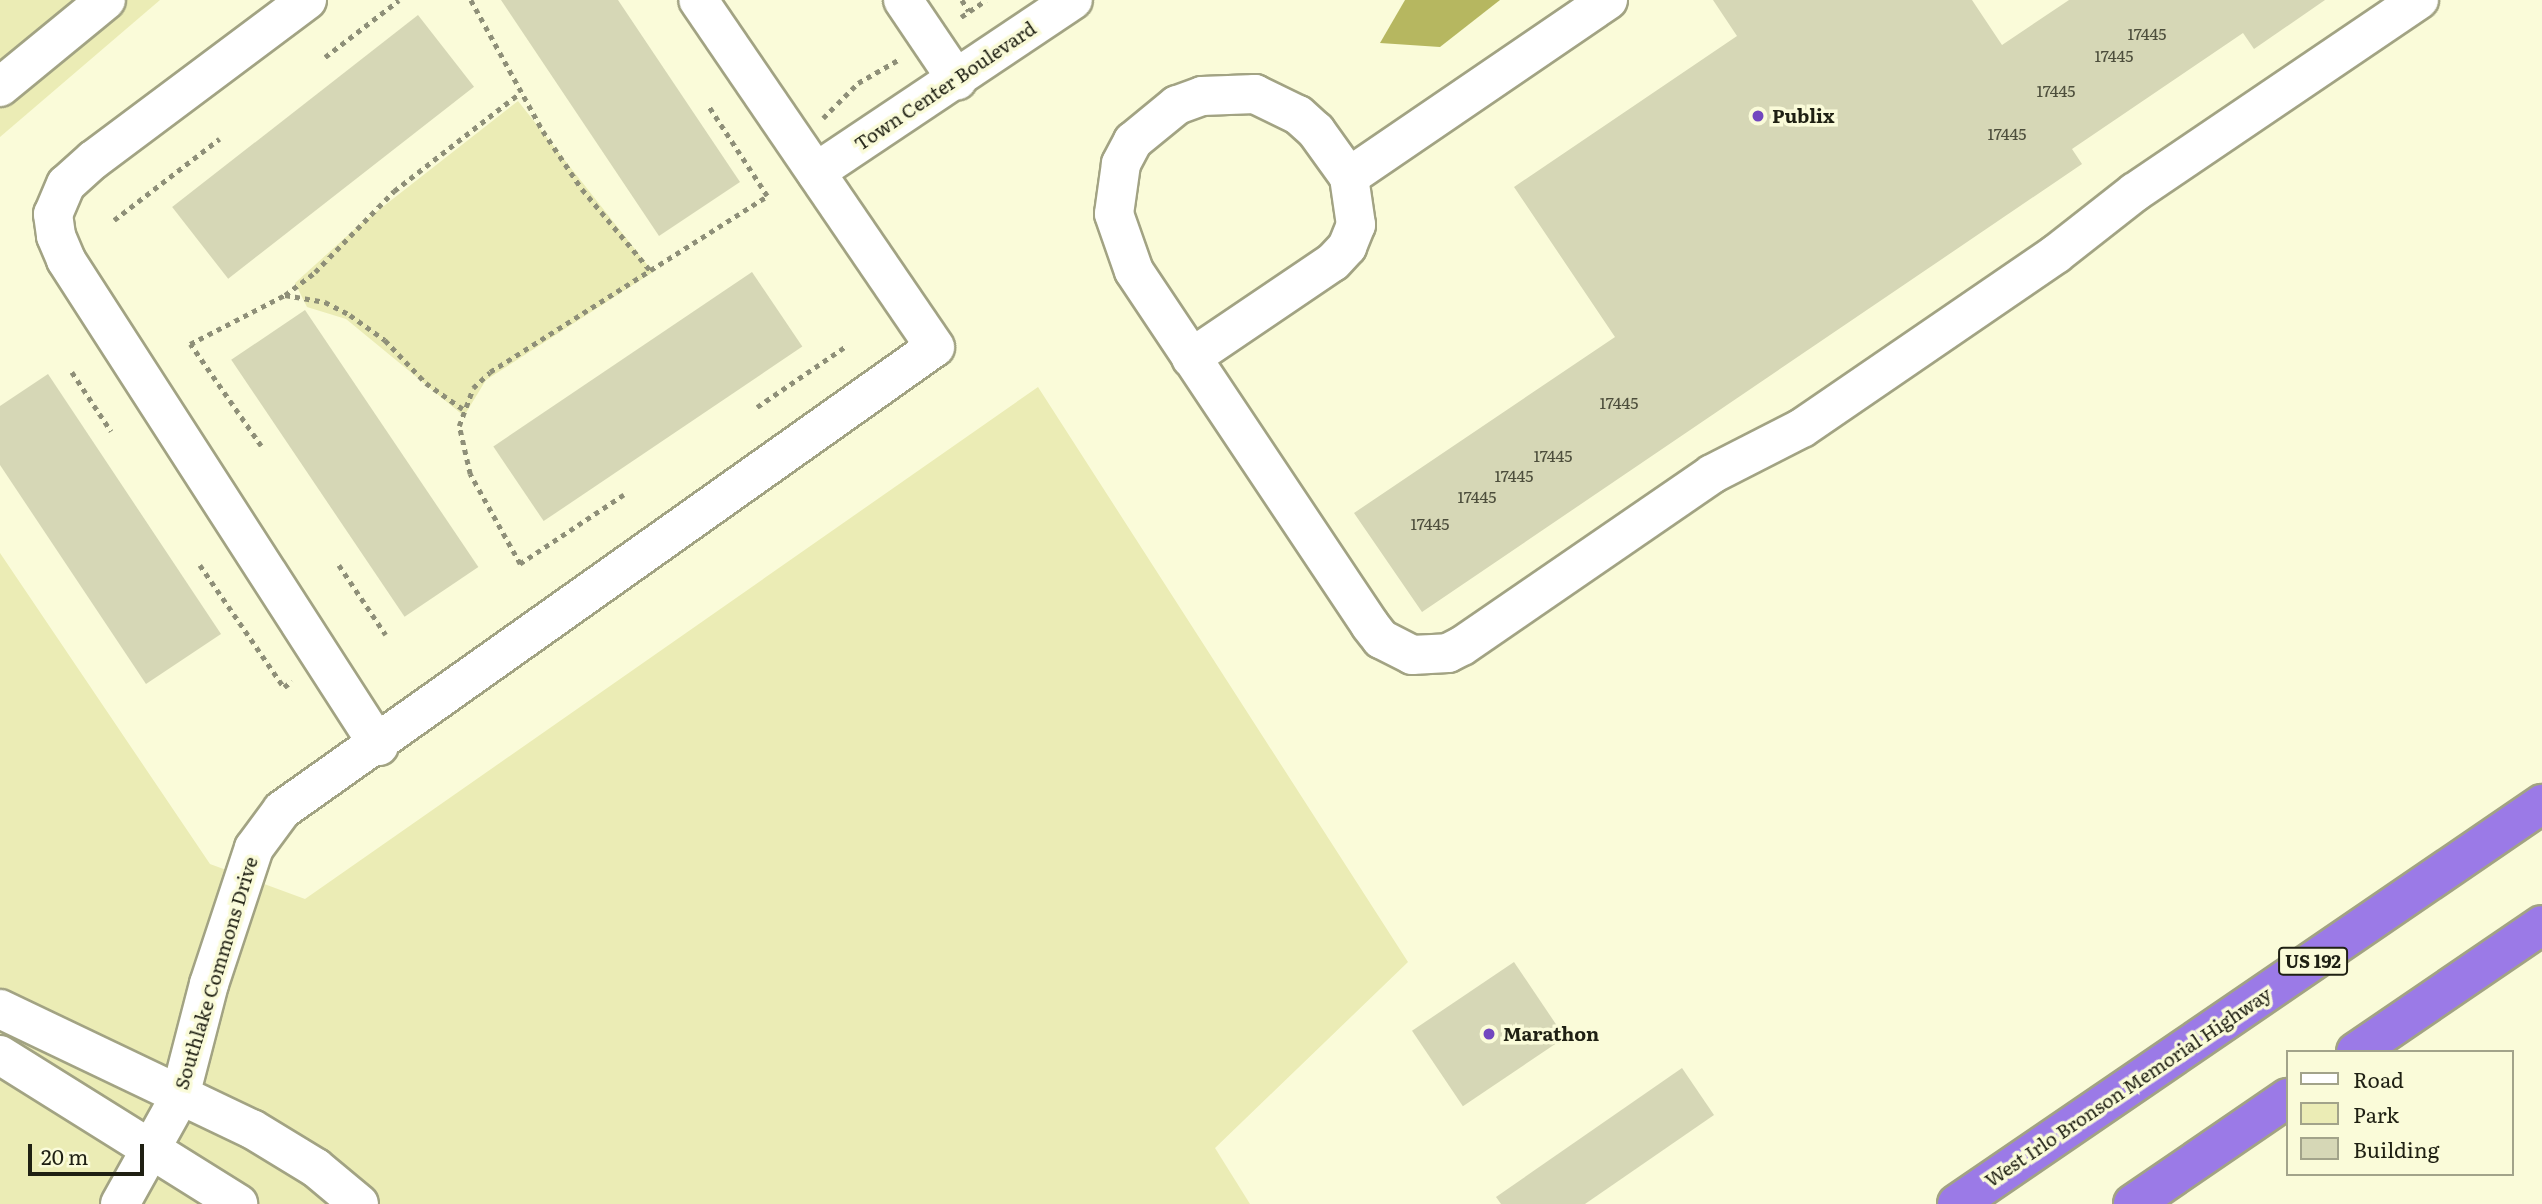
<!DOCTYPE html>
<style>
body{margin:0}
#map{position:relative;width:2542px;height:1204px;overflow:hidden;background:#fafbd9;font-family:Literata,serif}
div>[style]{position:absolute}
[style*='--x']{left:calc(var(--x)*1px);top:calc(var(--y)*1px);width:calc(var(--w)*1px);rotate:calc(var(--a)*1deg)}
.green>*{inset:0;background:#ebecb5}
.water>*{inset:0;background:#b6b760}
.building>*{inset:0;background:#d6d7b6;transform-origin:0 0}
.path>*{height:4.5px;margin-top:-2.25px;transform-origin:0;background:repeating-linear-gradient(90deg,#8e8f78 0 5px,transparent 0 10px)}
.roads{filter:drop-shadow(2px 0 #a2a383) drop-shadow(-2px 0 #a2a383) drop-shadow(0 2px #a2a383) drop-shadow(0 -2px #a2a383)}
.minor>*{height:38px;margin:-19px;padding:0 19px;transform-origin:19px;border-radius:19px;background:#fff}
.highway>*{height:38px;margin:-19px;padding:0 19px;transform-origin:19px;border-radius:19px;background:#9b7ae7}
.dots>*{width:19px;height:19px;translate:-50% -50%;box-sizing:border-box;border:4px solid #fafbd9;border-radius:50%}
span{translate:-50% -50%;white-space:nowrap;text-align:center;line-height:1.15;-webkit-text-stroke:7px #fafbd9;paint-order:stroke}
.number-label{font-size:16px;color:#4d4e3c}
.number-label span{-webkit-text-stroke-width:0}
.shield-label span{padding:2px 5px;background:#fafbd9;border:2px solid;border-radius:5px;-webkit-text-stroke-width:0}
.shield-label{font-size:18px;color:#1f2013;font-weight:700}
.street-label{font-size:19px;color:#1f2013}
.poi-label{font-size:19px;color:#1f2013;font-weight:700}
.left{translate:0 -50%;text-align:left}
.legend{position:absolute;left:2286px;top:1050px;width:228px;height:126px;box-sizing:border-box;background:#fafbd9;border:2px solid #a2a38a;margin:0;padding:9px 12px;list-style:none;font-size:21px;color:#1f2013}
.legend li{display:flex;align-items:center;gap:14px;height:35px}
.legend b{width:35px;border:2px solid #a2a38a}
.scale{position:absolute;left:28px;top:1144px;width:116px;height:32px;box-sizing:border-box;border:4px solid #1f2013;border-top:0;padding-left:9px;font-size:21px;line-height:24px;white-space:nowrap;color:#1f2013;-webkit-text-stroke:5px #fafbd9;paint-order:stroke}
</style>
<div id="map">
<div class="green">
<i style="clip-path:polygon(0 0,160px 0,0 137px)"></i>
<i style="clip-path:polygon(518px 101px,653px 272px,486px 380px,464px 416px,346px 319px,307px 307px,295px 283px,357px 227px)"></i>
<i style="clip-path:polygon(1038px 387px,1408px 962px,1215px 1148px,1250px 1204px,0 1204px,0 553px,210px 864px,305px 899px)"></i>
</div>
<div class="water">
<i style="clip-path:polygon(1405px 0,1500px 0,1440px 47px,1380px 43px)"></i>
</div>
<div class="building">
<i style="clip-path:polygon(501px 0,618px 0,740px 182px,659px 236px)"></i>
<i style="clip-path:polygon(1713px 0,1972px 0,2002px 45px,2069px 0,2325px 0,2254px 49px,2243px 33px,2072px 149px,2082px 164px,1422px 612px,1354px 513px,1615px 337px,1514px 187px,1737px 36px)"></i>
<i style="left:418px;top:15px;width:91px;height:312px;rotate:52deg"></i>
<i style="left:752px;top:272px;width:90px;height:312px;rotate:56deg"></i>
<i style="left:305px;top:310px;width:310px;height:89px;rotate:56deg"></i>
<i style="clip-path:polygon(48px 374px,221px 634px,146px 684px,0 465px,0 406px)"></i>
<i style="left:1514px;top:962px;width:91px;height:123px;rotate:56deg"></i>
<i style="clip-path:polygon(1682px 1068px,1714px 1115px,1585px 1204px,1501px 1204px,1496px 1197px)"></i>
</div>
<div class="path">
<i style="--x:471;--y:0;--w:149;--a:61.2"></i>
<i style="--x:543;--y:131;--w:70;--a:56.1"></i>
<i style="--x:582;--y:189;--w:106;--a:50"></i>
<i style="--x:962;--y:0;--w:13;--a:58"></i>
<i style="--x:961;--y:17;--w:30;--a:-34"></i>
<i style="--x:325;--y:57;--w:93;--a:-37.6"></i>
<i style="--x:823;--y:118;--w:49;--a:-45"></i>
<i style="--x:858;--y:83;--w:46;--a:-29.9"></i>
<i style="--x:114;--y:220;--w:133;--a:-37.6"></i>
<i style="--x:285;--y:295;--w:41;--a:9.9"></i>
<i style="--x:325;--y:302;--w:28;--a:27"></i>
<i style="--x:350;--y:315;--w:43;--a:35.5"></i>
<i style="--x:385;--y:340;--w:59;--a:46.4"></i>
<i style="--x:426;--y:383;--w:45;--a:35.1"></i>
<i style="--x:72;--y:372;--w:71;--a:56.5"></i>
<i style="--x:757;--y:407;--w:108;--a:-34.4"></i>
<i style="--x:261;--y:446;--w:124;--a:-124.8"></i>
<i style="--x:190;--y:344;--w:107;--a:-27.3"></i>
<i style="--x:285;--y:295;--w:38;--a:-37"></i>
<i style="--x:315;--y:272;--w:113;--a:-45.7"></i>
<i style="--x:394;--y:191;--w:160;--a:-37.9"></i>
<i style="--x:624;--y:495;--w:125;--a:146.4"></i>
<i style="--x:520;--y:564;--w:103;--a:-119.1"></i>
<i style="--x:470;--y:474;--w:49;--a:-102.9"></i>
<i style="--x:459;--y:426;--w:40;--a:-69.8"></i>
<i style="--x:473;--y:388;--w:23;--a:-43"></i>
<i style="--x:490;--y:372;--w:328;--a:-32.4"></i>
<i style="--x:767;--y:196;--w:106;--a:-123.1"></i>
<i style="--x:200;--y:565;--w:148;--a:55.5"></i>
<i style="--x:284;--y:687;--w:10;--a:-37"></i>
<i style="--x:339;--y:565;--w:84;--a:56.1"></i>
</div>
<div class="roads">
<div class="minor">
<i style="--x:307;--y:0;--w:267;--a:143.2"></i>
<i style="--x:93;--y:160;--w:36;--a:138"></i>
<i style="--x:66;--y:184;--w:33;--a:113"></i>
<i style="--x:53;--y:214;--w:22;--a:82"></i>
<i style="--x:56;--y:236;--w:26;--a:67"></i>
<i style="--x:66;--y:260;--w:578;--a:57.22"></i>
<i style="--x:903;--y:0;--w:97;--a:56"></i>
<i style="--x:1608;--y:0;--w:314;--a:145.7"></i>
<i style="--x:1349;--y:177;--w:57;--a:-125.7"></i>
<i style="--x:1316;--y:131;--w:24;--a:-138"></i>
<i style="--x:1298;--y:115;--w:48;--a:-154"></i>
<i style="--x:1255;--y:94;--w:53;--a:177.8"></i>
<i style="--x:1202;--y:96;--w:27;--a:160"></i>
<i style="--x:1177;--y:105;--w:57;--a:140.7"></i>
<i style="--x:1133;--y:141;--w:26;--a:118"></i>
<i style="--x:1121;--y:164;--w:50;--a:98"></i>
<i style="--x:1114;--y:214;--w:60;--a:70.7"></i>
<i style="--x:1134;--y:271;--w:425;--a:56.3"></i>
<i style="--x:1370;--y:625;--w:18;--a:52"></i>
<i style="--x:1381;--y:639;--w:35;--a:27"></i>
<i style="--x:1412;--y:655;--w:36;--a:-3"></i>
<i style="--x:1448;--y:653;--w:16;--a:-27"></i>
<i style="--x:1462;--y:646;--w:303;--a:-34.5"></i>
<i style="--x:1712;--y:474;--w:101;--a:-27.1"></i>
<i style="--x:1802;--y:428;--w:308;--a:-34.4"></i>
<i style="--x:2056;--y:254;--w:100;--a:-38.1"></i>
<i style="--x:2135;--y:192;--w:343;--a:-34.1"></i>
<i style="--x:0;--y:87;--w:137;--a:-39.4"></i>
<i style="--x:816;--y:172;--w:309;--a:-33.8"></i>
<i style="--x:1191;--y:358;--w:171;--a:-34.1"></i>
<i style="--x:1333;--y:262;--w:21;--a:-47"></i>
<i style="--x:1347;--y:247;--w:24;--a:-68"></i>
<i style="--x:1356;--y:225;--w:49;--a:-98.3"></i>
<i style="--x:0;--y:1009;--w:279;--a:25.5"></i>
<i style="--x:252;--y:1129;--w:75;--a:31.4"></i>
<i style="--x:316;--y:1168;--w:56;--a:39.9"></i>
<i style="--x:0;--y:1055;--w:281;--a:32"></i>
<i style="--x:120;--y:1204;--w:124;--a:-60.9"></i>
<i style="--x:180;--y:1096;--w:116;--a:-75.5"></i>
<i style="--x:209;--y:984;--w:143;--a:-71.7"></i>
<i style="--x:254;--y:848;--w:47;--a:-53.6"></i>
<i style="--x:282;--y:810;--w:800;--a:-35.34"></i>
<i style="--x:935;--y:347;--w:420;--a:-124.3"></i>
</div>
<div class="highway">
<i style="--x:2356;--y:1052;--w:225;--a:-34.3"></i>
<i style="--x:1957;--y:1204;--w:709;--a:-34.36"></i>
<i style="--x:2133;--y:1204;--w:188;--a:-34.4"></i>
</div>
</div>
<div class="dots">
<i style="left:1758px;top:116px;background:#7247bf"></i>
<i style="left:1489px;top:1034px;background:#7247bf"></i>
</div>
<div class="number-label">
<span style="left:2147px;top:33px">17445</span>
<span style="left:2114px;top:55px">17445</span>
<span style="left:2056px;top:90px">17445</span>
<span style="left:2007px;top:133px">17445</span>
<span style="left:1619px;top:402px">17445</span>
<span style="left:1553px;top:455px">17445</span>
<span style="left:1514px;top:475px">17445</span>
<span style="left:1477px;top:496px">17445</span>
<span style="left:1430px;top:523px">17445</span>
</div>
<div class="shield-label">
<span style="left:2313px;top:961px">US 192</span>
</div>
<div class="street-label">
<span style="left:945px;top:86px;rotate:-34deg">Town Center Boulevard</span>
<span style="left:216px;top:973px;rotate:-73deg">Southlake Commons Drive</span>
<span style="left:2128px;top:1087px;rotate:-34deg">West Irlo Bronson Memorial Highway</span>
</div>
<div class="poi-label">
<span class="left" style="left:1772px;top:116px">Publix</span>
<span class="left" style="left:1503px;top:1034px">Marathon</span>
</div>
<ul class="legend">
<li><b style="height:9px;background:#fff"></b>Road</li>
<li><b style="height:19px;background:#ebecb5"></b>Park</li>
<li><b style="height:19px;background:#d6d7b6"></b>Building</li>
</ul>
<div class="scale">20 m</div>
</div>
